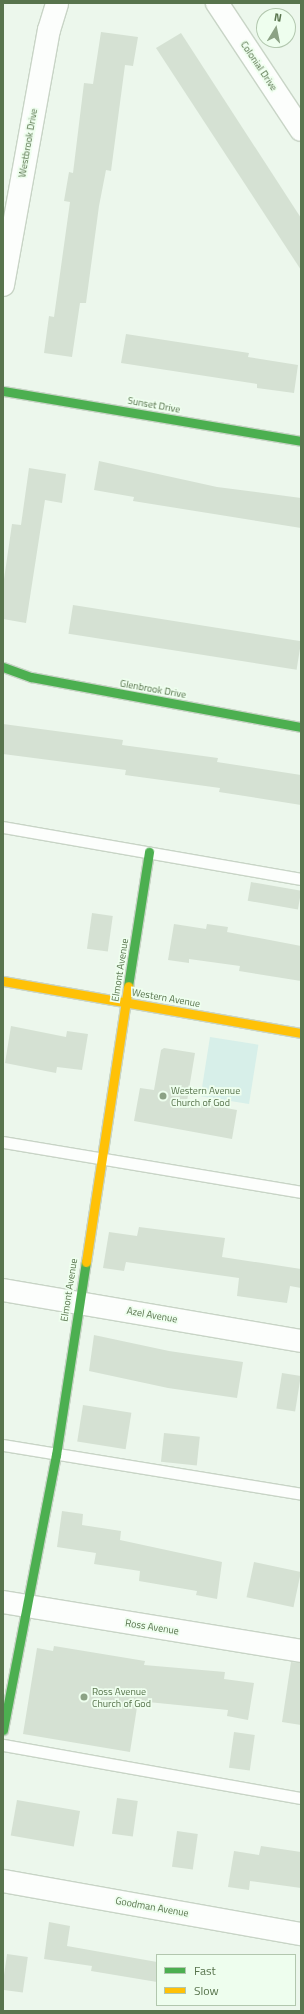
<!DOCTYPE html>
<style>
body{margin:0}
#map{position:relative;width:304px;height:2014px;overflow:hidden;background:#ecf7ec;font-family:"Titillium Web",sans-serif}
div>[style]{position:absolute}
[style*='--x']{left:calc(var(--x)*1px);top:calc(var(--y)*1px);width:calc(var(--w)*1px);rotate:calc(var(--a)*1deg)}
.green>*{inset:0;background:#d7efe9;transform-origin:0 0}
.building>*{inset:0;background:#d5e1d3;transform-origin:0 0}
.roads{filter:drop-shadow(1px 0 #c8d4c6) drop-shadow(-1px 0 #c8d4c6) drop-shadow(0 1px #c8d4c6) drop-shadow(0 -1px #c8d4c6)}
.lane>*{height:11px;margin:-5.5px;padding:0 5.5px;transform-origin:5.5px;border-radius:5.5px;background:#fcfefc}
.street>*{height:22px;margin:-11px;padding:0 11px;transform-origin:11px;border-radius:11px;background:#fcfefc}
.fast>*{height:9px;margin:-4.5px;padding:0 4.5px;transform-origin:4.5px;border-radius:4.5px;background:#4caf50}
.slow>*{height:9px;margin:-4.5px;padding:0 4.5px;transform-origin:4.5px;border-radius:4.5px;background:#ffc107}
.dots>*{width:11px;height:11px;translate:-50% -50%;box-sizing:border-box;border:2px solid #eefeee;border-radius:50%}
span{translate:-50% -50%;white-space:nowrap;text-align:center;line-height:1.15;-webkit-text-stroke:3.5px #eefeee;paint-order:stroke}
.street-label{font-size:10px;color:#58744d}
.poi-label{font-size:10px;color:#58744d}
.left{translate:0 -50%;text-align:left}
.frame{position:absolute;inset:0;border:4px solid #58744d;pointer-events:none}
.legend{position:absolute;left:156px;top:1954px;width:140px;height:52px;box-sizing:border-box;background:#eefeee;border:1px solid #b2c7ae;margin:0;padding:5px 7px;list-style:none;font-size:12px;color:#58744d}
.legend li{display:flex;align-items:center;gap:8px;height:20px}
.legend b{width:20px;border:1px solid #b2c7ae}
.north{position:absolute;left:256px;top:8px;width:40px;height:40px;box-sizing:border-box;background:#eefeee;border:1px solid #b2c7ae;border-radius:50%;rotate:10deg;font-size:11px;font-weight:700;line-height:16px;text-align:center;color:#58744d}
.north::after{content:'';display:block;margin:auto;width:14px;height:18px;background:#8ca285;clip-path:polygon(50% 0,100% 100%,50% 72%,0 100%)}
</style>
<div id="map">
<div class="green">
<i style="left:210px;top:1037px;width:49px;height:60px;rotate:9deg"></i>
</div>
<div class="building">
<i style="clip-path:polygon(101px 32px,138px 37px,133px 66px,125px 65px,111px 171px,106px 170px,99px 206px,86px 303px,80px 303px,72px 357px,44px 353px,49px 316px,54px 317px,70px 202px,64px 201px,69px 172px,73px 173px,84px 83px,93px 84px)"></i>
<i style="clip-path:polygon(181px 33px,301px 218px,301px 270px,156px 48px)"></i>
<i style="clip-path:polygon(126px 334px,249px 353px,248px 357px,298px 365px,294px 393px,257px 388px,257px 384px,121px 363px)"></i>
<i style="clip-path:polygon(99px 461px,217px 487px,301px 498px,301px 528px,133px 501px,134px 497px,94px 490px)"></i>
<i style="clip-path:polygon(29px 468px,66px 474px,62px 503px,45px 500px,26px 623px,3px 619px,3px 586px,12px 524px,21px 525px)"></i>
<i style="left:73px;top:605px;width:231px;height:29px;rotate:9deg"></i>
<i style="clip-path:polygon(3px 724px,123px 740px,122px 745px,218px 758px,217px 762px,301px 775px,301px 805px,219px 792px,220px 788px,125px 775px,126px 770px,3px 754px)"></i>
<i style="left:251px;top:882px;width:51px;height:19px;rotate:10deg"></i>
<i style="left:92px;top:913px;width:21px;height:36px;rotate:8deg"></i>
<i style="clip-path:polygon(174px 924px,206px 929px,207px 924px,228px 927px,227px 932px,301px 946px,301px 981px,239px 971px,240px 966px,189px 959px,189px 963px,168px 960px)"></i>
<i style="clip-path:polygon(11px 1026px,66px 1037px,67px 1031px,88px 1034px,82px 1070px,57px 1067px,56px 1073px,5px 1063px)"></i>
<i style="clip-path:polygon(164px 1048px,195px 1053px,187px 1101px,237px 1110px,232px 1139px,134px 1121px,140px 1088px,154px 1090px,161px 1050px)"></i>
<i style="clip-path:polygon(139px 1227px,225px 1238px,222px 1257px,301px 1269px,301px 1288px,290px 1286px,287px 1303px,237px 1296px,239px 1278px,126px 1262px,124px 1271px,103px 1268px,109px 1232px,137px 1236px)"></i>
<i style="clip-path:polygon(94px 1335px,169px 1351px,243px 1362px,237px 1398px,168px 1388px,89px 1371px)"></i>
<i style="left:282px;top:1373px;width:19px;height:36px;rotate:9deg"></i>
<i style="left:83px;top:1405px;width:49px;height:37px;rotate:9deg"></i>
<i style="left:164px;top:1433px;width:36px;height:29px;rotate:6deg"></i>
<i style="clip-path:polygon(62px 1511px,83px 1514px,82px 1525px,121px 1531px,120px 1540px,222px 1562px,217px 1599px,196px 1595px,197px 1591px,139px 1581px,140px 1571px,94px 1564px,96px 1553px,57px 1547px)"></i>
<i style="left:254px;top:1562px;width:48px;height:36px;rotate:12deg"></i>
<i style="clip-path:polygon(54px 1646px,145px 1661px,144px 1665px,225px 1672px,224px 1679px,254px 1683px,248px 1720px,227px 1716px,228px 1710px,138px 1701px,130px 1752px,23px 1734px,37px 1648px,53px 1651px)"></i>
<i style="clip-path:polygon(291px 1662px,301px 1663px,301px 1725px,282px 1722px)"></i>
<i style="left:234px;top:1732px;width:21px;height:36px;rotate:8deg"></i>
<i style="left:117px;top:1798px;width:21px;height:36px;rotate:8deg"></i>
<i style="left:17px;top:1800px;width:64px;height:36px;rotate:10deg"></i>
<i style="left:177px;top:1831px;width:21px;height:36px;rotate:8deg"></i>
<i style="clip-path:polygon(261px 1846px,301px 1852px,301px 1888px,250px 1881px,249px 1890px,228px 1887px,234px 1851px,259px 1855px)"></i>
<i style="clip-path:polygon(49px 1922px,70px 1926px,67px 1946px,157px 1962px,157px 1982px,91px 1971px,92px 1966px,44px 1959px)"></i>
<i style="left:7px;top:1954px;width:21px;height:36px;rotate:8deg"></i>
</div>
<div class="roads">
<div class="lane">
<i style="--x:3;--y:827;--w:303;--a:9.9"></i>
<i style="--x:3;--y:1142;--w:302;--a:9.5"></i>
<i style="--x:3;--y:1445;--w:302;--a:9.3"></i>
<i style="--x:3;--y:1745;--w:303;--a:10.1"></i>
</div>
<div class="street">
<i style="--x:217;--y:3;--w:152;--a:56.5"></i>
<i style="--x:3;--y:285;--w:259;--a:-79.8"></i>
<i style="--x:49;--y:30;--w:28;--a:-73"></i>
<i style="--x:3;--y:1290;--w:302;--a:9.7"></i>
<i style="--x:3;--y:1602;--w:302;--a:9.3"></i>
<i style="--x:3;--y:1881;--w:303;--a:10.1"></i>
</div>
<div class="fast">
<i style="--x:3;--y:391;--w:302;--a:9.5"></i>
<i style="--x:3;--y:667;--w:30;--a:20"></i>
<i style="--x:31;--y:677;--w:275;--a:10.5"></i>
<i style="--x:128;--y:986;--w:136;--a:-81.1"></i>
<i style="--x:3;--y:1730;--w:280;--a:-79.1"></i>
<i style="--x:56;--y:1455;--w:195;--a:-81.2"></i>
</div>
<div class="slow">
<i style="--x:3;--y:981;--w:303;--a:9.9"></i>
<i style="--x:86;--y:1262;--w:279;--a:-81.3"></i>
</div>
</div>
<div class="dots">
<i style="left:163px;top:1096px;background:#8ca285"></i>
<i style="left:84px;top:1697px;background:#8ca285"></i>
</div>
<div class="street-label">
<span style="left:259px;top:66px;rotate:56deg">Colonial Drive</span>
<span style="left:28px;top:143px;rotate:-80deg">Westbrook Drive</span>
<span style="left:154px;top:405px;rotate:10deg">Sunset Drive</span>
<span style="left:153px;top:689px;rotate:10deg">Glenbrook Drive</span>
<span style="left:120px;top:970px;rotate:-81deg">Elmont Avenue</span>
<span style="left:166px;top:998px;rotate:10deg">Western Avenue</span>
<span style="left:69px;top:1290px;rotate:-81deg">Elmont Avenue</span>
<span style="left:152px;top:1315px;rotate:10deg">Azel Avenue</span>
<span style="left:152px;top:1627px;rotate:9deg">Ross Avenue</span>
<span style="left:152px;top:1907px;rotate:10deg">Goodman Avenue</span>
</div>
<div class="poi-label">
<span class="left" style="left:171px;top:1096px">Western Avenue<br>Church of God</span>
<span class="left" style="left:92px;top:1697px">Ross Avenue<br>Church of God</span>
</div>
<div class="frame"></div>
<ul class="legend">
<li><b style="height:5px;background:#4caf50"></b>Fast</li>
<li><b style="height:5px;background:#ffc107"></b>Slow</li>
</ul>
<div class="north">N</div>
</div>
